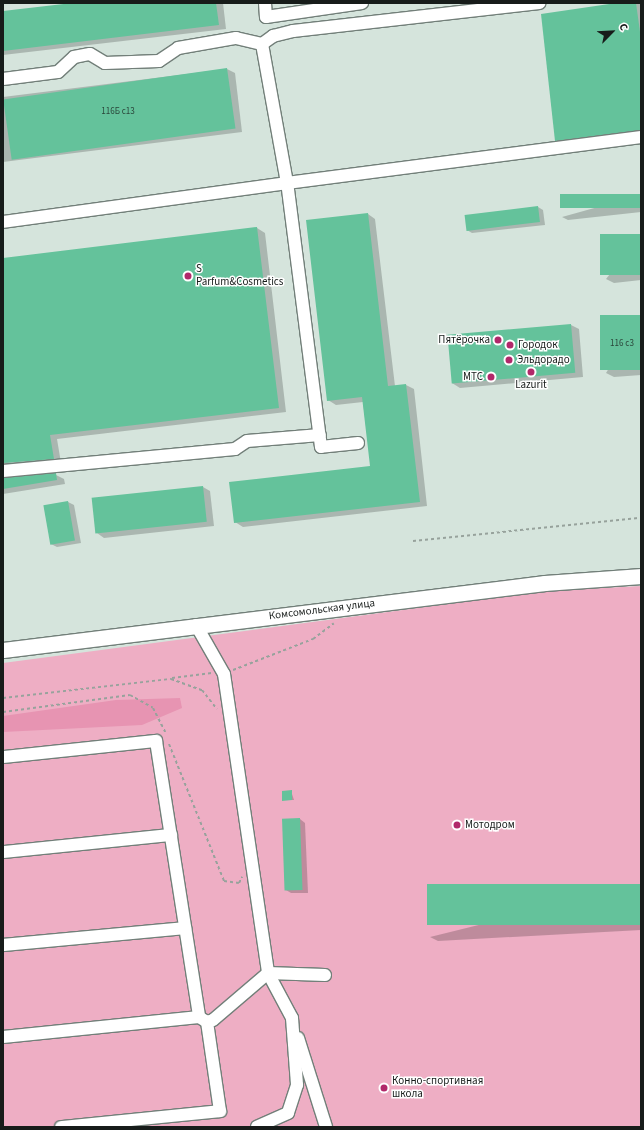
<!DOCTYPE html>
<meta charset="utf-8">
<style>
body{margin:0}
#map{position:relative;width:644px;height:1130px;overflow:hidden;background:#d5e4dc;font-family:"Source Sans 3",sans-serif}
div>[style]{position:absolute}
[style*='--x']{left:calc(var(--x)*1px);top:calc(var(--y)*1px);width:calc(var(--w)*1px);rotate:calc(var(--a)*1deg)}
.green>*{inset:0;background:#eeaec4}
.forest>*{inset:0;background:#e794b2}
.shadow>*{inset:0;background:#0003}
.building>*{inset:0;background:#64c29b;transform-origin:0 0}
.path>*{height:2px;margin-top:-1px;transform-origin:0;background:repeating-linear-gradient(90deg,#97a29c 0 3px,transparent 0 6px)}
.roads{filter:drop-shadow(1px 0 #727f79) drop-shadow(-1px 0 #727f79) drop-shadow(0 1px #727f79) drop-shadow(0 -1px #727f79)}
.minor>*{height:12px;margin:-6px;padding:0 6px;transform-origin:6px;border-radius:6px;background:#fff}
.major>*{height:15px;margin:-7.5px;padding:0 7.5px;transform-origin:7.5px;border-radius:7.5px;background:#fff}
.dots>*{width:11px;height:11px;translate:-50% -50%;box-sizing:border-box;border:2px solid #fff;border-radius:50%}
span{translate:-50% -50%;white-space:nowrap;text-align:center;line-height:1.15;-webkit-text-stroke:3px #fff;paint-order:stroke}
.number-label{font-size:9px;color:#2a463a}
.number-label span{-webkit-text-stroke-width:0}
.poi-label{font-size:11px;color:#171c1a}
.left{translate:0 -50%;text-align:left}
.right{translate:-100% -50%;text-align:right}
.street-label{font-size:11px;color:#171c1a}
.frame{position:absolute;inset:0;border:4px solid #171c1a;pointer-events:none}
.north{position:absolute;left:592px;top:12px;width:40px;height:40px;-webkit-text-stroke:3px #fff;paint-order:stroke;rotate:66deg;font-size:11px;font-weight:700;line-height:16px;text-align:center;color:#171c1a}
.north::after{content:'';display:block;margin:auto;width:14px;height:18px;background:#171c1a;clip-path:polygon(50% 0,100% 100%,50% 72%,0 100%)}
</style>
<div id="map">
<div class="green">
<i style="clip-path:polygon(641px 586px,641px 1127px,3px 1127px,3px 663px,546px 591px)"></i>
</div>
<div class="forest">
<i style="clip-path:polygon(180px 698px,182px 708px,142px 725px,3px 732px,3px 716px,116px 700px)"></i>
</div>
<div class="shadow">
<i style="clip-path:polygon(80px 3px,223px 3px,226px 29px,3px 55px,3px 12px)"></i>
<i style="clip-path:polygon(623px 3px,641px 4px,641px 134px,561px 143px,556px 140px)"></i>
<i style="clip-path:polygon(227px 69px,235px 73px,242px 132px,3px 162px,3px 97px)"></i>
<i style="clip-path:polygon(641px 195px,641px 212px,568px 220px,562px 217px)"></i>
<i style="clip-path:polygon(538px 207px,543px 210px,545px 225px,472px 233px,467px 230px)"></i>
<i style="clip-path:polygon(368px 214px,375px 219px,395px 386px,406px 385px,414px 389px,427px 506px,243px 527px,235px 522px,371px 466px,363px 402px,336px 405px,328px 400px)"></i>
<i style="clip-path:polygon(257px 228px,265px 233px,286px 412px,57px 439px,61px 463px,4px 472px,3px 477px,3px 259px)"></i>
<i style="clip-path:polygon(641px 235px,641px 280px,614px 283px,606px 279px)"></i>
<i style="clip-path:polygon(641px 316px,641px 375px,614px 377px,606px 373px)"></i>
<i style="clip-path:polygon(571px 325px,579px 329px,583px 377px,460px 388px,452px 383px)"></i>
<i style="clip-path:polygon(56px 475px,64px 479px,65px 484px,3px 494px,3px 477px,5px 479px)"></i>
<i style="clip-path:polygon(203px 487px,210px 491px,214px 526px,104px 538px,97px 533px)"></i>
<i style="clip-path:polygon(68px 502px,74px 505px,81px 543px,57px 547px,51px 544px,45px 506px)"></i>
<i style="clip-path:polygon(291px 791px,294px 800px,283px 800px)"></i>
<i style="clip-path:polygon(300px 819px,305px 823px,308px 893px,291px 893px,286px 890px)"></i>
<i style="clip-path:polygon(641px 885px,641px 930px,438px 941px,430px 937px)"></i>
</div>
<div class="building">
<i style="clip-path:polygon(72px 3px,216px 3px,219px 25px,3px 51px,3px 11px)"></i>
<i style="clip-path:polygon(616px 3px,636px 3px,641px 39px,641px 130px,555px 141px,541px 14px)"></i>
<i style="left:227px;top:68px;width:61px;height:226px;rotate:82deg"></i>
<i style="left:641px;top:194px;width:14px;height:81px;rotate:90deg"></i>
<i style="left:538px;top:206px;width:16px;height:74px;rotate:83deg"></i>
<i style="clip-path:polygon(368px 213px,388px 386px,406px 384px,420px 502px,234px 523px,229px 482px,370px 466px,362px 397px,327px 401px,306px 220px)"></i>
<i style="clip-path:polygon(257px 227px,279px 408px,50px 435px,54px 459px,3px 463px,3px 258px)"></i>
<i style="left:641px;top:234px;width:41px;height:41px;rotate:90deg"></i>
<i style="left:641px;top:315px;width:55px;height:41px;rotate:90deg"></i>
<i style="left:571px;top:324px;width:49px;height:124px;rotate:85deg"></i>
<i style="clip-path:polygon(56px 473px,57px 480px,3px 489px,3px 478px)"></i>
<i style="left:203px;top:486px;width:36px;height:112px;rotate:84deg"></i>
<i style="left:68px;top:501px;width:40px;height:25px;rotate:80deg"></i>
<i style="clip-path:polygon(292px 790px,292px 800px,282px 801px,282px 791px)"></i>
<i style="left:300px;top:818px;width:72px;height:18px;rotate:88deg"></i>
<i style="left:641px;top:884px;width:41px;height:214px;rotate:90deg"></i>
</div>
<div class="path">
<i style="--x:413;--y:541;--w:229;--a:-5.8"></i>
<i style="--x:233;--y:670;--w:86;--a:-21.2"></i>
<i style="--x:313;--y:639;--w:26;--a:-37"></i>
<i style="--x:172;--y:678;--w:40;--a:-7.1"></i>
<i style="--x:3;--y:698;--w:169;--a:-6.5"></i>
<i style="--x:171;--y:679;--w:33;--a:20"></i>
<i style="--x:202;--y:690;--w:24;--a:52"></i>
<i style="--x:3;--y:712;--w:128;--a:-7.6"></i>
<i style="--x:130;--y:695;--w:26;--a:29"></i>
<i style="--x:153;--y:708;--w:27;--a:63"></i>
<i style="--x:169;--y:744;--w:148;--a:68.1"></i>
<i style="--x:224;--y:881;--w:15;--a:8"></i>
<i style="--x:239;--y:883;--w:7;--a:-63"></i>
</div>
<div class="roads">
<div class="minor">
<i style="--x:265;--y:3;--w:14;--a:86"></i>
<i style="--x:266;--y:17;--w:97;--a:-8.3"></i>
<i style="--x:262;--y:44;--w:14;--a:-36"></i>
<i style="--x:273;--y:36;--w:21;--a:-14"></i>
<i style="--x:293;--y:31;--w:248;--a:-6.5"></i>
<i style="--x:3;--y:79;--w:55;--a:-7.3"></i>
<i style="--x:58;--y:72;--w:22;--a:-43"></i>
<i style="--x:74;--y:57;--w:16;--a:-11"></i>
<i style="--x:90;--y:54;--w:17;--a:31"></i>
<i style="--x:105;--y:63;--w:54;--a:-2.1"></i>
<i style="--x:159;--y:61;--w:23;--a:-34"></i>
<i style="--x:178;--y:48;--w:59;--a:-9.8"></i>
<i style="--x:236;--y:38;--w:27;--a:13"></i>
<i style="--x:262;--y:44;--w:141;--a:79.8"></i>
<i style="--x:287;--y:183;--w:287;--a:172.2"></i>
<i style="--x:358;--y:443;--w:37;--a:174"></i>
<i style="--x:321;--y:447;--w:266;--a:-97.3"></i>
<i style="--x:287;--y:183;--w:357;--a:-7.4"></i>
<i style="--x:3;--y:471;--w:233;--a:-5.4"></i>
<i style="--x:235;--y:449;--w:14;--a:-34"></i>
<i style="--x:247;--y:441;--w:73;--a:-4.7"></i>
<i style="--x:196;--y:625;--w:56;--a:60.3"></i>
<i style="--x:224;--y:674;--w:302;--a:81.6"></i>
<i style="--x:268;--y:973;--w:51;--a:61.9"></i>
<i style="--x:292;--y:1018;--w:67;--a:85.7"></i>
<i style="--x:297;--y:1085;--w:29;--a:108"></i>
<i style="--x:288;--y:1113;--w:34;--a:156"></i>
<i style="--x:3;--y:757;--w:154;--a:-6"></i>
<i style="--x:156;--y:741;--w:279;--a:81.1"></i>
<i style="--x:3;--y:852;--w:169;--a:-5.8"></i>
<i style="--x:3;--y:945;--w:183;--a:-5.3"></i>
<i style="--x:3;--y:1037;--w:197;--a:-5.8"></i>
<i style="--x:199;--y:1017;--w:9;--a:32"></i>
<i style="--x:207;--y:1022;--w:6;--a:-18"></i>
<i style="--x:213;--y:1020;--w:72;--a:-40.5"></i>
<i style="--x:268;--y:973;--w:57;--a:2"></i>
<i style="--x:298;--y:1038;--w:93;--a:72.5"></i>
<i style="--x:61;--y:1127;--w:160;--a:-5.7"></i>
<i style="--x:220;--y:1111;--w:90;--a:-98.3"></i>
</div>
<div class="major">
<i style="--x:3;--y:650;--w:546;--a:-7.05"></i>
<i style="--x:545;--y:583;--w:96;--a:-4.2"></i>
</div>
</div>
<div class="dots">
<i style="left:188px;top:276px;background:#b1286a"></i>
<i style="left:498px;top:340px;background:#b1286a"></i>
<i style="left:510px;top:345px;background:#b1286a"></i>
<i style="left:509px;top:360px;background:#b1286a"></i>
<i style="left:531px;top:372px;background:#b1286a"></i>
<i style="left:491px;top:377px;background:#b1286a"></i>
<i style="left:457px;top:825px;background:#b1286a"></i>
<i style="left:384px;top:1088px;background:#b1286a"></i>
</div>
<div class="number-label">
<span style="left:118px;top:112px">116Б с13</span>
<span style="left:622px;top:344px">116 с3</span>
</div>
<div class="poi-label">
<span class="left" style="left:196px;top:276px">S<br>Parfum&amp;Cosmetics</span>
<span class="right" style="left:490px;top:340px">Пятёрочка</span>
<span class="left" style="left:518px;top:345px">Городок</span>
<span class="left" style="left:517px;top:360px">Эльдорадо</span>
<span class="right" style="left:483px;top:377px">МТС</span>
<span style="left:531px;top:385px">Lazurit</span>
<span class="left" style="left:465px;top:825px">Мотодром</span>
<span class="left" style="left:392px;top:1088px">Конно-спортивная<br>школа</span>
</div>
<div class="street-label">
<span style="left:322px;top:610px;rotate:-7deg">Комсомольская улица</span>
</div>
<div class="frame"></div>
<div class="north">С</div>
</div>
